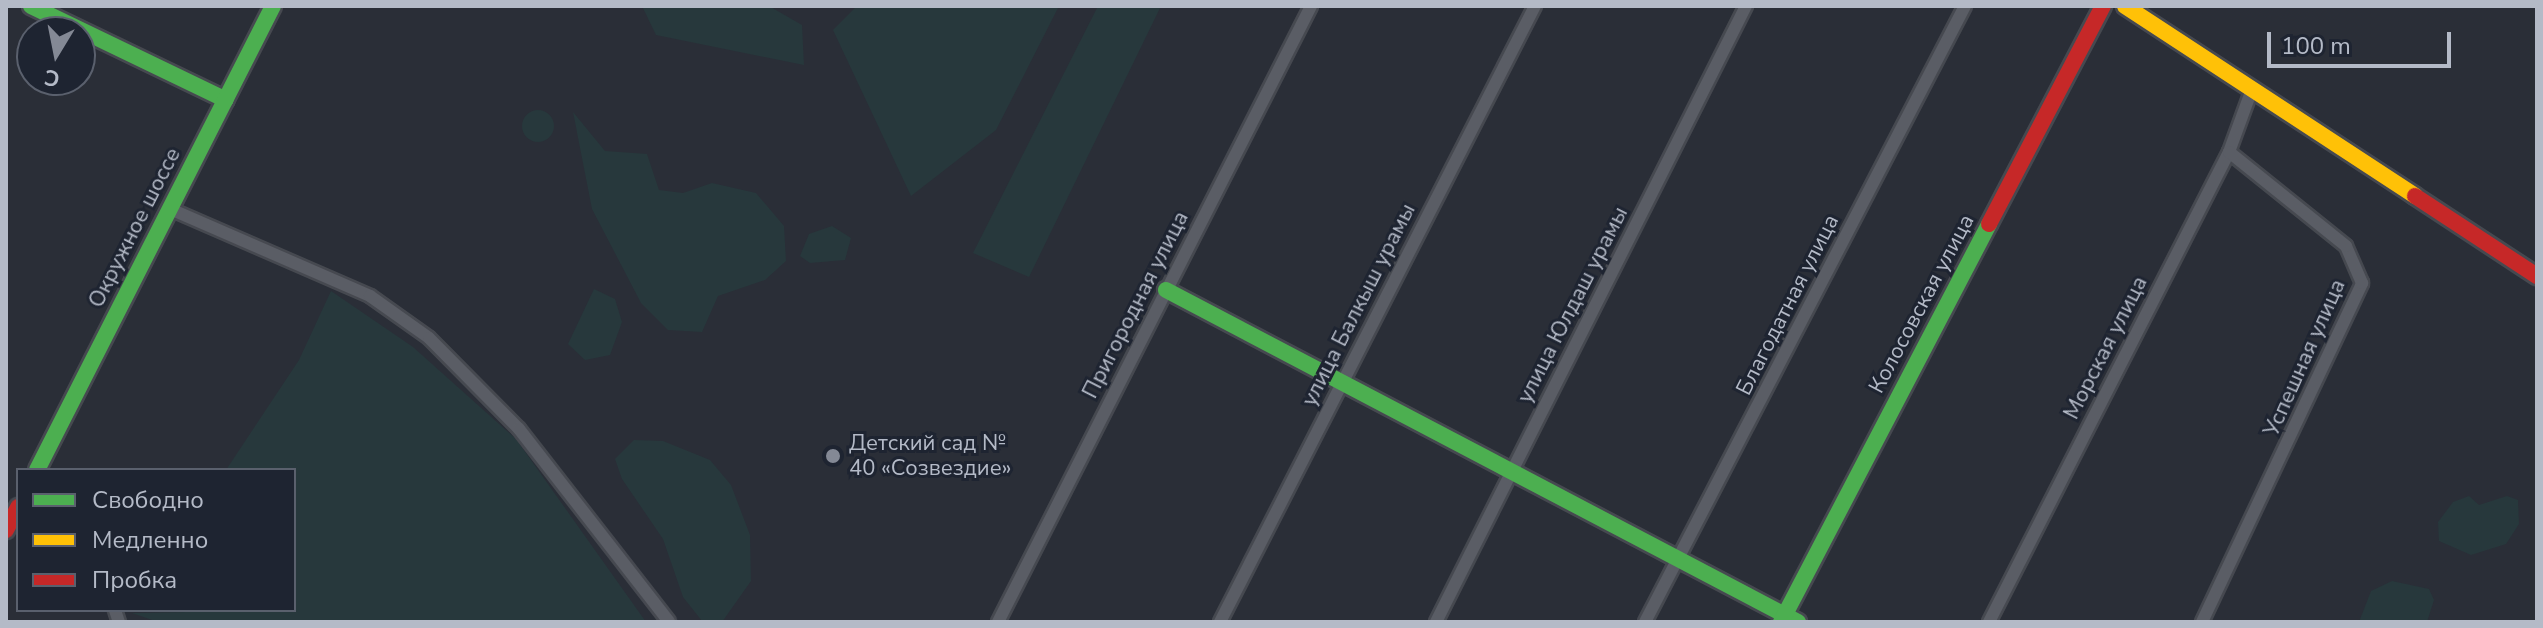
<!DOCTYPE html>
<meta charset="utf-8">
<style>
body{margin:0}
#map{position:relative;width:2543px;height:628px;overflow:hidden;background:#2a2e37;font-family:"Nunito Sans",sans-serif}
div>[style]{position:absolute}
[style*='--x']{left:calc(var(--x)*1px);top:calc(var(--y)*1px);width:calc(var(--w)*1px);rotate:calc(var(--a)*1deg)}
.green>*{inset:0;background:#27383c}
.round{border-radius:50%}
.roads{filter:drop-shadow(2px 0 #464950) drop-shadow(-2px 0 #464950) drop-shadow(0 2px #464950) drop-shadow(0 -2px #464950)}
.street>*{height:12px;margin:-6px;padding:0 6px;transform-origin:6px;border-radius:6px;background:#5a5d65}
.fast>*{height:16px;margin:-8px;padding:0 8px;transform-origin:8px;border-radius:8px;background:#4caf50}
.slow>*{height:16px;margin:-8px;padding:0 8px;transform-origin:8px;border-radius:8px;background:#ffc107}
.jam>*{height:16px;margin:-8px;padding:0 8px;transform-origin:8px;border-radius:8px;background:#c62828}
.dots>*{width:22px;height:22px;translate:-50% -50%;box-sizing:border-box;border:4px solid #1e2431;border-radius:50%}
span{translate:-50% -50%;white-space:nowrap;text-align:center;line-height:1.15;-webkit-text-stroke:6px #1e2431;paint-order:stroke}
.street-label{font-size:22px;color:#b4bac7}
.poi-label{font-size:22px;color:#b4bac7}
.left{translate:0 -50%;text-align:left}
.frame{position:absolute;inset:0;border:8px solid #b4bac7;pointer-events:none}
.legend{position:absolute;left:16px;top:468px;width:280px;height:144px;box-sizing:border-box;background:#1e2431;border:2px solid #5a606d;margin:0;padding:10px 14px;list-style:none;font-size:24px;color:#b4bac7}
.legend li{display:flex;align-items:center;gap:16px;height:40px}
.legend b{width:40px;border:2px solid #5a606d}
.north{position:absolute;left:16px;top:16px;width:80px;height:80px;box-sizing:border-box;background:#1e2431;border:2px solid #5a606d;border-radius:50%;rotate:190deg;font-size:22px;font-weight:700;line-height:32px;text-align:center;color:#b4bac7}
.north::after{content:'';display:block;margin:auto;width:28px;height:36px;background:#848995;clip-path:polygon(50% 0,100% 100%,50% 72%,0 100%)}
.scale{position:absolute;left:2267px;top:32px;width:184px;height:36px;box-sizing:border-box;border:4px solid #b4bac7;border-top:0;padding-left:10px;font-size:24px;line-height:28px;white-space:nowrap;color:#b4bac7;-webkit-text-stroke:6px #1e2431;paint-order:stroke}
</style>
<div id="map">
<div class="green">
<i style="clip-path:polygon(642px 6px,769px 6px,802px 25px,804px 65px,656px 35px)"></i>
<i style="clip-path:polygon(857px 6px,1059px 6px,996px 130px,911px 196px,833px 30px)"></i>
<i style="clip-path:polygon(1098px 6px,1161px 6px,1029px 277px,973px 253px)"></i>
<i class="round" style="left:522px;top:110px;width:32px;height:32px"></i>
<i style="clip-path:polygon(573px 112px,605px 151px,647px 154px,659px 190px,683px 193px,712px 183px,756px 193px,784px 226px,786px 261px,765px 280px,718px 296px,702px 332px,668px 330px,641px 303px,592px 209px)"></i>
<i style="clip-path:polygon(832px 226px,851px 238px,845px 260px,810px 263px,800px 256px,809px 234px)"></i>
<i style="clip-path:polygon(594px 289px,615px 299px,622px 322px,610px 355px,585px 360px,568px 344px)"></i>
<i style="clip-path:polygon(331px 291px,413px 347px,516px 439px,646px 622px,158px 622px,132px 613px,294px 610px,294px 470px,226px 470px,299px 360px)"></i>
<i style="clip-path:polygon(634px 440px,663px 441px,710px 460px,731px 485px,750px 535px,751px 581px,722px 622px,702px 621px,683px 597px,663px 539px,622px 479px,615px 459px)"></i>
<i style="clip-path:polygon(2469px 496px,2479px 505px,2507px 496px,2518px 500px,2519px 524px,2506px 544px,2471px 555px,2439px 541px,2438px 522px,2453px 502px)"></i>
<i style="clip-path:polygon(2392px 581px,2429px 589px,2434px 600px,2427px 622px,2359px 622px,2371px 591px)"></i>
</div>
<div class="roads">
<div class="street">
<i style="--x:170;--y:209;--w:218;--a:23.5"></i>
<i style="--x:370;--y:296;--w:72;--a:35.4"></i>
<i style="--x:429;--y:338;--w:128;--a:45.3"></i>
<i style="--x:519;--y:429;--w:244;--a:52.1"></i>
<i style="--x:115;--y:610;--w:13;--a:72"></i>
<i style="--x:998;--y:622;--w:691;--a:-63.06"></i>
<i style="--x:1220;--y:622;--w:692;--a:-62.92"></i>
<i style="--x:1436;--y:622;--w:690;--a:-63.29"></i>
<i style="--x:1645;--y:622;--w:694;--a:-62.55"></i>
<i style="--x:1989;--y:622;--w:528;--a:-62.95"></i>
<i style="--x:2229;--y:152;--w:67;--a:-69.9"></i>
<i style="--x:2202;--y:622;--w:375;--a:-64.7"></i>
<i style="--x:2362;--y:283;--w:40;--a:-113.4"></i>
<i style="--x:2346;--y:246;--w:150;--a:-141.2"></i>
</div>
<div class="fast">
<i style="--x:31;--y:6;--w:216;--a:25.7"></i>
<i style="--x:1166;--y:290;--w:714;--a:27.71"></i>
<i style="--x:37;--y:470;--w:521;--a:-63.04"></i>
<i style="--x:1781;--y:622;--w:449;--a:-62.4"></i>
</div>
<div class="slow">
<i style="--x:2125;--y:6;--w:347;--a:33.2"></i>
</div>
<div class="jam">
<i style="--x:2415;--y:196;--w:146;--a:33.3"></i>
<i style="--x:1989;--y:224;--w:246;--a:-62.4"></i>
<i style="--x:6;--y:530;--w:26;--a:-62"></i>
</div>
</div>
<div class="dots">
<i style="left:833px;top:456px;background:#848995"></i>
</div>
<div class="street-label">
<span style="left:135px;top:228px;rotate:-63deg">Окружное шоссе</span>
<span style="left:1922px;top:304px;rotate:-62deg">Колосовская улица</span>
<span style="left:1136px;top:305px;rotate:-63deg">Пригородная улица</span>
<span style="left:1359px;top:305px;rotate:-63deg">улица Балкыш урамы</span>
<span style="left:1573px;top:305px;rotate:-63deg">улица Юлдаш урамы</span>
<span style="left:1788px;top:305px;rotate:-63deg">Благодатная улица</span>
<span style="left:2106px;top:348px;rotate:-63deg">Морская улица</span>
<span style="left:2305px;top:358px;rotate:-66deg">Успешная улица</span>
</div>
<div class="poi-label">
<span class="left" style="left:849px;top:456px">Детский сад №<br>40 «Созвездие»</span>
</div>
<div class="frame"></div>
<ul class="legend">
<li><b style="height:10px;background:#4caf50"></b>Свободно</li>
<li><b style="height:10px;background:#ffc107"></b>Медленно</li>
<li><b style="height:10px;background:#c62828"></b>Пробка</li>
</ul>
<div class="north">С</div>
<div class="scale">100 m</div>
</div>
